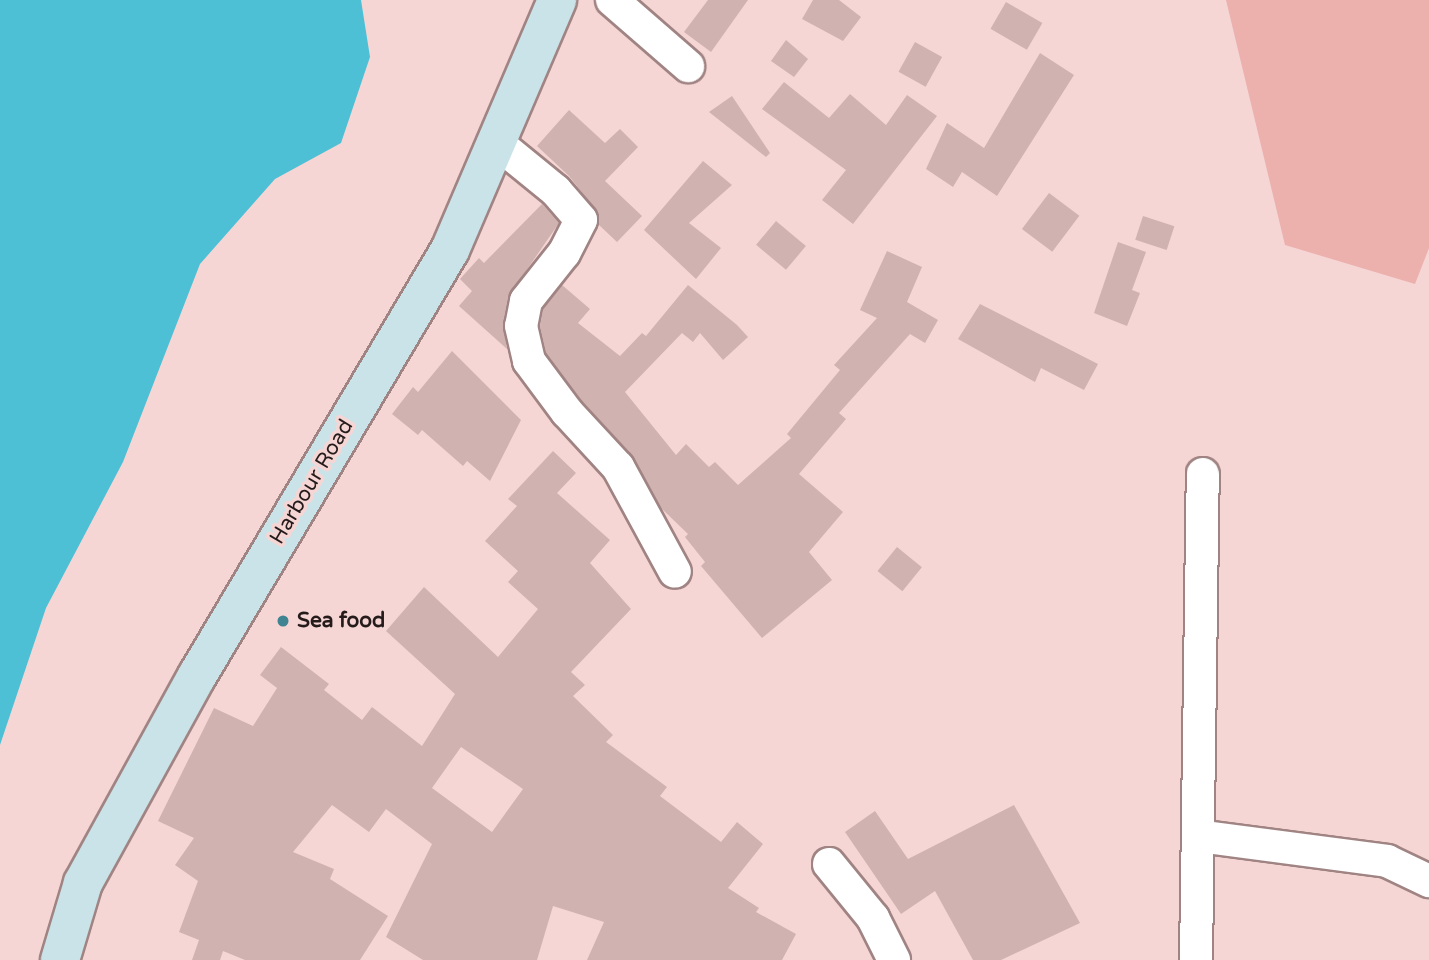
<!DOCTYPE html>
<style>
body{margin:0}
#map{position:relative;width:1429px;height:960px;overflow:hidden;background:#f5d6d5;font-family:"Varela Round",sans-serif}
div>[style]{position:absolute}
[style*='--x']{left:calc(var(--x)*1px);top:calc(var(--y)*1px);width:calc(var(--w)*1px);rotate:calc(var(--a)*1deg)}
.green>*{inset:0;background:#ecb0ad}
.water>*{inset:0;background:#4dc0d5}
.building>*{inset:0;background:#d0b2b0;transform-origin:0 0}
.roads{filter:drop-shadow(2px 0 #a08483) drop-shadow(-2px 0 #a08483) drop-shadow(0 2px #a08483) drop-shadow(0 -2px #a08483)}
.street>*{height:32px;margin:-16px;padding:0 16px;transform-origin:16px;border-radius:16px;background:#fff}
.secondary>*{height:38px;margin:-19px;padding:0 19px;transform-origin:19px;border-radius:19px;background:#c9e3e8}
.dots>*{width:19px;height:19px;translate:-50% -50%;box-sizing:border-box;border:4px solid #f5d6d5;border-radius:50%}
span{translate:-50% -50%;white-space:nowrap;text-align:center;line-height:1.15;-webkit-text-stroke:7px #f5d6d5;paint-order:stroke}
.street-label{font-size:21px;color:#261b1b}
.poi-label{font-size:21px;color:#261b1b;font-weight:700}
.left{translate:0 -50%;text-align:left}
</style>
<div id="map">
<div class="green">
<i style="clip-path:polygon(1226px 0,1429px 0,1429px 248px,1415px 284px,1285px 245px)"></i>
</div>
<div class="water">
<i style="clip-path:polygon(0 0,361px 0,370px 57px,341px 143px,275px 179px,200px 264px,123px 462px,46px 608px,0 745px)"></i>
</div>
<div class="building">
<i style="clip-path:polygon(708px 0,748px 0,711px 52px,684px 32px)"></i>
<i style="clip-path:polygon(813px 0,839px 0,861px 17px,843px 41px,802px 19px)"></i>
<i style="left:1006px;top:2px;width:42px;height:31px;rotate:30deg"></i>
<i style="clip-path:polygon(786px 40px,808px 59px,794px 77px,771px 61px)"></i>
<i style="left:915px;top:42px;width:31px;height:34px;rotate:29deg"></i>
<i style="clip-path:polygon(1040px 53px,1074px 75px,997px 196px,962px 172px,953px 187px,926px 169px,947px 123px,984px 148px)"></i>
<i style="clip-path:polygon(784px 82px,829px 118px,850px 94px,886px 125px,907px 95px,937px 116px,853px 224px,822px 200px,846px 170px,762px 109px)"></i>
<i style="clip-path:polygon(732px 96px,770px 153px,766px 157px,709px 112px)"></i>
<i style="clip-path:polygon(569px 110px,605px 143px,620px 129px,638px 147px,605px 181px,642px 216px,617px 242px,598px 224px,595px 209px,569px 176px,537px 146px)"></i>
<i style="clip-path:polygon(703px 161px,732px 185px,689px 223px,721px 248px,696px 279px,644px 230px)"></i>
<i style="left:1049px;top:193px;width:38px;height:45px;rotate:37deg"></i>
<i style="clip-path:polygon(542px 204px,559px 223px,508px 297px,503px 323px,507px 349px,459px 306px,472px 291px,460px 279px,479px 258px,484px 263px)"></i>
<i style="left:1143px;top:216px;width:33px;height:25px;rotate:18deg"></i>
<i style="left:776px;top:221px;width:39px;height:31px;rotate:40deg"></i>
<i style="clip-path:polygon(1118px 242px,1146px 252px,1132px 290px,1140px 293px,1127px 326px,1094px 313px)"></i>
<i style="clip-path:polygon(887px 251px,922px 267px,907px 302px,938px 320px,925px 343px,910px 334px,839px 413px,846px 419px,799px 474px,843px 512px,809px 552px,832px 580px,762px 638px,701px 566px,705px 562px,685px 537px,688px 534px,661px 508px,632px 455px,581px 400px,546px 353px,540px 326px,543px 309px,562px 285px,590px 309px,578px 323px,620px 356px,642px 333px,646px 336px,688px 285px,737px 325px,748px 337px,723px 360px,700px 333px,693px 342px,682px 333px,625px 392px,676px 455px,686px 444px,709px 467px,715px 462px,738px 485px,791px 438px,787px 434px,840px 370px,834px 365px,877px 318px,860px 310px)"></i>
<i style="clip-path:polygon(980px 304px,1098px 364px,1084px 390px,1041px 368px,1035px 382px,958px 339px)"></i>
<i style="clip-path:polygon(452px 351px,521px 420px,490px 481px,467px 461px,463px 466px,422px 430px,418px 435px,392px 414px,413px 387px,418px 392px)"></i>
<i style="clip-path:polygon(evenodd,553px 451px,576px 473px,557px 493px,610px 540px,590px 563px,631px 609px,571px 672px,585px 685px,573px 696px,613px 735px,606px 742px,667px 787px,660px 796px,721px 842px,737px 822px,763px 844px,728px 888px,759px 908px,756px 912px,796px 934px,782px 960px,587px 960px,604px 922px,553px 906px,537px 960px,423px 960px,386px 937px,432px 844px,386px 809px,369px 832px,332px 805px,293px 852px,334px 869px,330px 879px,388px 916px,360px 960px,245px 960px,223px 951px,220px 960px,192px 960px,199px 940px,179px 932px,198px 881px,175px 865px,194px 838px,158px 821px,214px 708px,253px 726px,277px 688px,260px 675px,281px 647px,329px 684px,324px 690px,362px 720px,372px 707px,422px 746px,455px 694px,386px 631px,424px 587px,498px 657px,538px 609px,508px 582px,518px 571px,485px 541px,517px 506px,508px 499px,553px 451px,461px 747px,523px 789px,492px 832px,432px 788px,461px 747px)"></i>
<i style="left:897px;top:547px;width:32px;height:31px;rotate:39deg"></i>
<i style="clip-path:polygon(1014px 805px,1080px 923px,1001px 960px,973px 960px,935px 891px,901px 914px,845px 832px,875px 811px,908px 859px)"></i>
</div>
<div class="roads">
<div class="street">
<i style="--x:612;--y:0;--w:101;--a:41"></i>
<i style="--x:496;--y:142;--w:77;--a:39.2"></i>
<i style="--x:556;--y:191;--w:38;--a:49"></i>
<i style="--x:581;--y:220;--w:37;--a:117"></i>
<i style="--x:564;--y:253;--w:61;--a:128.4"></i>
<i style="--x:526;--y:301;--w:25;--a:101"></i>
<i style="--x:521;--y:326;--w:36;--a:77"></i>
<i style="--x:529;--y:361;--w:64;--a:53.3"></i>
<i style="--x:567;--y:412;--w:75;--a:47.2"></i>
<i style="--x:618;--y:467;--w:119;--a:61.5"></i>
<i style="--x:1198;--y:836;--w:191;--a:7.5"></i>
<i style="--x:1387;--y:861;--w:47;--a:25.5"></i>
<i style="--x:829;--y:864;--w:70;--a:50.8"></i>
<i style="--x:873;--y:918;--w:47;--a:63.4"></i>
<i style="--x:1196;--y:960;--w:486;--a:-89.2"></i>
</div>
<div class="secondary">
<i style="--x:60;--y:960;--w:80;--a:-73.4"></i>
<i style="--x:83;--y:883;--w:236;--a:-61.2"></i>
<i style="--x:197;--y:676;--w:495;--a:-59.3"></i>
<i style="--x:450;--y:250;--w:272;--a:-66.8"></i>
</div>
</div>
<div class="dots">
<i style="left:283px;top:621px;background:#408492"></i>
</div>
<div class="street-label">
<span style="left:312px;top:482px;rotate:-59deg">Harbour Road</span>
</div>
<div class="poi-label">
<span class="left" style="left:297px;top:621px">Sea food</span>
</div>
</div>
